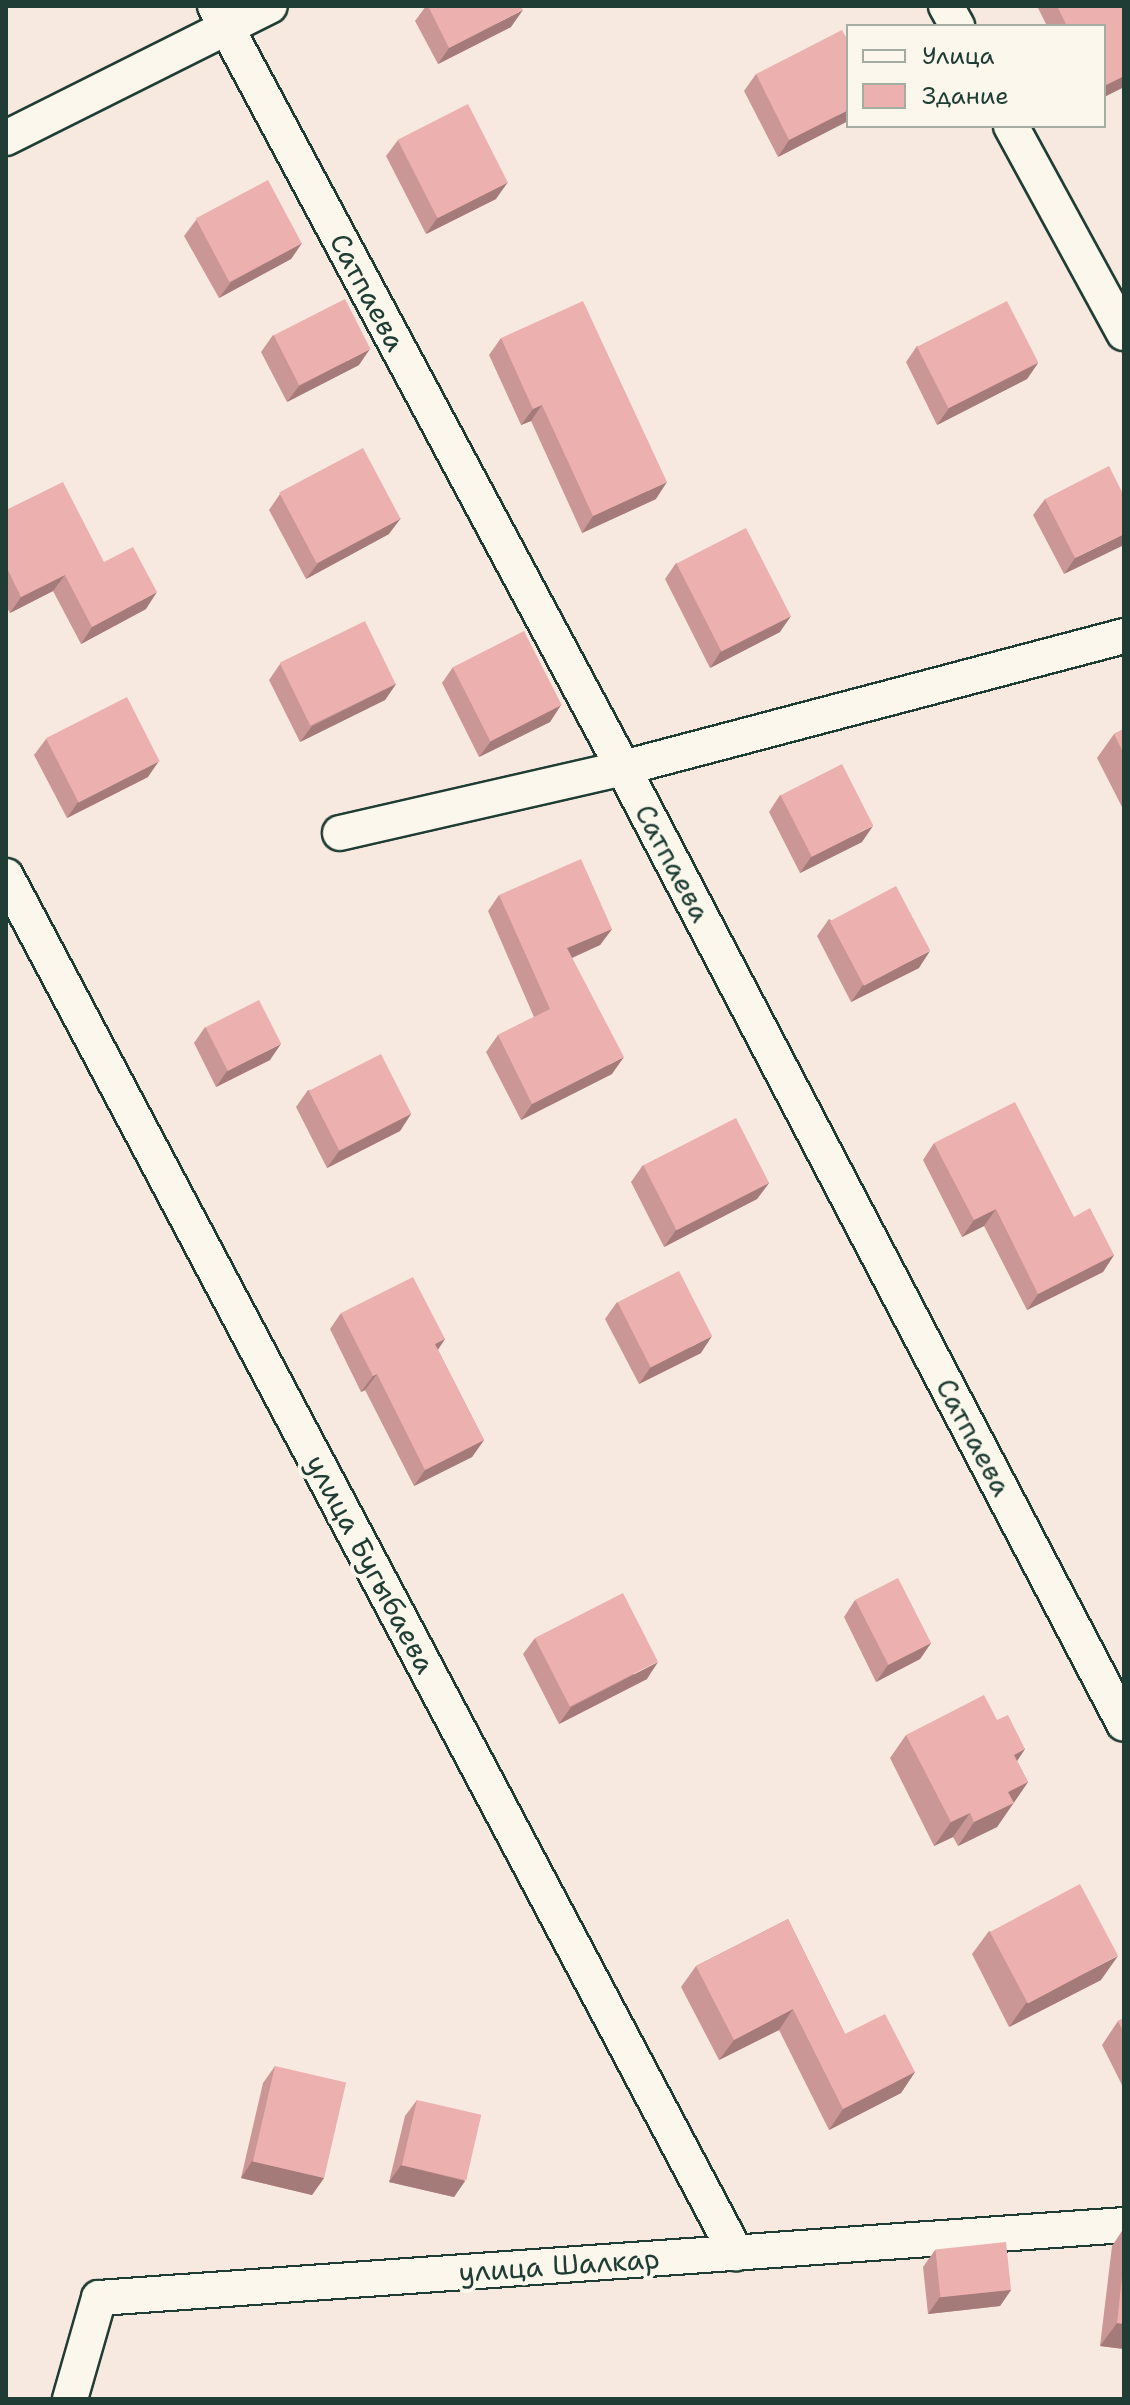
<!DOCTYPE html>
<meta charset="utf-8">
<style>
body{margin:0}
#map{position:relative;width:1130px;height:2405px;overflow:hidden;background:#f8e9e0;font-family:"Shantell Sans",sans-serif}
div>[style]{position:absolute}
[style*='--x']{left:calc(var(--x)*1px);top:calc(var(--y)*1px);width:calc(var(--w)*1px);rotate:calc(var(--a)*1deg)}
.roads{filter:drop-shadow(2px 0 #1f3d34) drop-shadow(-2px 0 #1f3d34) drop-shadow(0 2px #1f3d34) drop-shadow(0 -2px #1f3d34)}
.minor>*{height:34px;margin:-17px;padding:0 17px;transform-origin:17px;border-radius:17px;background:#fbf7ec}
.wall>*{inset:0;background:#cb9796}
.shaded-wall>*{inset:0;background:#a57b7a}
.building>*{inset:0;background:#ecb0af;transform-origin:0 0}
span{translate:-50% -50%;white-space:nowrap;text-align:center;line-height:1.15;-webkit-text-stroke:8px #fbf7ec;paint-order:stroke}
.street-label{font-size:28px;color:#1f3d34}
.frame{position:absolute;inset:0;border:8px solid #1f3d34;pointer-events:none}
.legend{position:absolute;left:846px;top:24px;width:260px;height:104px;box-sizing:border-box;background:#fbf7ec;border:2px solid #a3ada2;margin:0;padding:10px 14px;list-style:none;font-size:24px;color:#1f3d34}
.legend li{display:flex;align-items:center;gap:16px;height:40px}
.legend b{width:40px;border:2px solid #a3ada2}
</style>
<div id="map">
<div class="roads">
<div class="minor">
<i style="--x:215;--y:6;--w:864;--a:61.83"></i>
<i style="--x:623;--y:768;--w:1079;--a:62.34"></i>
<i style="--x:946;--y:6;--w:23;--a:61"></i>
<i style="--x:1011;--y:126;--w:236;--a:61.4"></i>
<i style="--x:6;--y:138;--w:295;--a:-26.6"></i>
<i style="--x:340;--y:833;--w:290;--a:-12.9"></i>
<i style="--x:623;--y:768;--w:518;--a:-14.76"></i>
<i style="--x:6;--y:876;--w:1559;--a:62.07"></i>
<i style="--x:70;--y:2399;--w:105;--a:-74"></i>
<i style="--x:99;--y:2298;--w:1028;--a:-4.07"></i>
</div>
</div>
<div class="wall">
<i style="clip-path:polygon(426px 6px,428px 6px,511px 27px,438px 64px,415px 21px)"></i>
<i style="clip-path:polygon(1037px 6px,1124px 6px,1124px 87px,1104px 97px,1104px 26px,1047px 26px)"></i>
<i style="clip-path:polygon(756px 74px,848px 121px,778px 157px,744px 91px)"></i>
<i style="clip-path:polygon(398px 140px,496px 199px,426px 234px,386px 156px)"></i>
<i style="clip-path:polygon(196px 220px,302px 243px,291px 259px,219px 298px,184px 236px)"></i>
<i style="clip-path:polygon(273px 335px,359px 365px,287px 402px,261px 352px)"></i>
<i style="clip-path:polygon(501px 338px,656px 499px,582px 533px,531px 421px,521px 425px,489px 355px)"></i>
<i style="clip-path:polygon(917px 346px,1038px 363px,1027px 379px,937px 425px,906px 362px)"></i>
<i style="clip-path:polygon(280px 494px,389px 534px,306px 579px,269px 510px)"></i>
<i style="clip-path:polygon(1124px 496px,1064px 574px,1033px 515px,1045px 499px)"></i>
<i style="clip-path:polygon(6px 510px,104px 562px,146px 609px,81px 644px,53px 591px,10px 613px,6px 606px)"></i>
<i style="clip-path:polygon(676px 563px,780px 632px,710px 668px,665px 579px)"></i>
<i style="clip-path:polygon(280px 664px,396px 684px,385px 700px,300px 742px,269px 680px)"></i>
<i style="clip-path:polygon(453px 667px,561px 705px,550px 722px,479px 757px,442px 683px)"></i>
<i style="clip-path:polygon(1124px 729px,1124px 806px,1122px 807px,1097px 758px,1114px 734px)"></i>
<i style="clip-path:polygon(46px 739px,148px 777px,67px 818px,34px 755px)"></i>
<i style="clip-path:polygon(780px 795px,862px 842px,800px 873px,769px 812px)"></i>
<i style="clip-path:polygon(499px 895px,612px 929px,600px 945px,572px 958px,612px 1074px,521px 1120px,486px 1052px,498px 1035px,534px 1017px,488px 911px)"></i>
<i style="clip-path:polygon(829px 919px,919px 968px,851px 1002px,817px 936px)"></i>
<i style="clip-path:polygon(205px 1027px,270px 1060px,216px 1087px,194px 1043px)"></i>
<i style="clip-path:polygon(308px 1090px,411px 1114px,400px 1131px,327px 1168px,296px 1107px)"></i>
<i style="clip-path:polygon(934px 1143px,1074px 1217px,1114px 1255px,1103px 1272px,1027px 1310px,984px 1226px,962px 1237px,923px 1160px)"></i>
<i style="clip-path:polygon(643px 1165px,769px 1183px,757px 1199px,664px 1247px,631px 1182px)"></i>
<i style="clip-path:polygon(617px 1302px,701px 1353px,639px 1384px,605px 1319px)"></i>
<i style="clip-path:polygon(341px 1313px,445px 1339px,438px 1350px,484px 1440px,472px 1457px,414px 1486px,365px 1390px,361px 1392px,330px 1329px)"></i>
<i style="clip-path:polygon(855px 1600px,931px 1643px,920px 1659px,876px 1682px,844px 1617px)"></i>
<i style="clip-path:polygon(535px 1638px,647px 1679px,559px 1724px,523px 1654px)"></i>
<i style="clip-path:polygon(997px 1720px,1025px 1749px,1017px 1761px,1028px 1782px,997px 1827px,958px 1846px,953px 1837px,934px 1846px,890px 1758px,906px 1735px)"></i>
<i style="clip-path:polygon(788px 1919px,845px 2034px,915px 2072px,901px 2093px,829px 2130px,779px 2030px,719px 2060px,681px 1987px,696px 1966px)"></i>
<i style="clip-path:polygon(989px 1931px,1101px 1980px,1009px 2027px,972px 1954px)"></i>
<i style="clip-path:polygon(1124px 2018px,1124px 2089px,1102px 2045px,1118px 2021px)"></i>
<i style="clip-path:polygon(275px 2066px,324px 2178px,312px 2195px,241px 2178px,263px 2083px)"></i>
<i style="clip-path:polygon(417px 2100px,465px 2181px,454px 2197px,389px 2182px,405px 2116px)"></i>
<i style="clip-path:polygon(1124px 2228px,1124px 2349px,1100px 2346px,1112px 2246px)"></i>
<i style="clip-path:polygon(935px 2250px,1011px 2290px,1000px 2306px,928px 2314px,923px 2267px)"></i>
</div>
<div class="shaded-wall">
<i style="clip-path:polygon(523px 10px,511px 27px,438px 64px,449px 48px)"></i>
<i style="clip-path:polygon(1124px 76px,1124px 87px,1104px 97px,1104px 86px)"></i>
<i style="clip-path:polygon(848px 110px,848px 121px,778px 157px,789px 140px)"></i>
<i style="clip-path:polygon(508px 182px,496px 199px,426px 234px,438px 217px)"></i>
<i style="clip-path:polygon(302px 243px,291px 259px,219px 298px,231px 282px)"></i>
<i style="clip-path:polygon(370px 349px,359px 365px,287px 402px,299px 386px)"></i>
<i style="clip-path:polygon(1038px 363px,1027px 379px,937px 425px,949px 408px)"></i>
<i style="clip-path:polygon(542px 405px,531px 421px,521px 425px,533px 409px)"></i>
<i style="clip-path:polygon(667px 482px,656px 499px,582px 533px,593px 516px)"></i>
<i style="clip-path:polygon(401px 518px,389px 534px,306px 579px,318px 563px)"></i>
<i style="clip-path:polygon(1124px 534px,1124px 545px,1064px 574px,1075px 558px)"></i>
<i style="clip-path:polygon(65px 575px,53px 591px,10px 613px,21px 597px)"></i>
<i style="clip-path:polygon(157px 592px,146px 609px,81px 644px,92px 627px)"></i>
<i style="clip-path:polygon(791px 616px,780px 632px,710px 668px,721px 651px)"></i>
<i style="clip-path:polygon(396px 684px,385px 700px,300px 742px,312px 726px)"></i>
<i style="clip-path:polygon(561px 705px,550px 722px,479px 757px,491px 741px)"></i>
<i style="clip-path:polygon(159px 761px,148px 777px,67px 818px,78px 802px)"></i>
<i style="clip-path:polygon(873px 826px,862px 842px,800px 873px,811px 857px)"></i>
<i style="clip-path:polygon(612px 929px,600px 945px,556px 965px,567px 948px)"></i>
<i style="clip-path:polygon(930px 951px,919px 968px,851px 1002px,863px 985px)"></i>
<i style="clip-path:polygon(281px 1044px,270px 1060px,216px 1087px,227px 1071px)"></i>
<i style="clip-path:polygon(624px 1057px,612px 1074px,521px 1120px,532px 1104px)"></i>
<i style="clip-path:polygon(411px 1114px,400px 1131px,327px 1168px,339px 1151px)"></i>
<i style="clip-path:polygon(769px 1183px,757px 1199px,664px 1247px,676px 1230px)"></i>
<i style="clip-path:polygon(996px 1209px,984px 1226px,962px 1237px,974px 1220px)"></i>
<i style="clip-path:polygon(1114px 1255px,1103px 1272px,1027px 1310px,1038px 1294px)"></i>
<i style="clip-path:polygon(712px 1336px,701px 1353px,639px 1384px,650px 1368px)"></i>
<i style="clip-path:polygon(445px 1339px,433px 1356px,435px 1344px)"></i>
<i style="clip-path:polygon(377px 1374px,365px 1390px,361px 1392px,373px 1376px)"></i>
<i style="clip-path:polygon(484px 1440px,472px 1457px,414px 1486px,425px 1470px)"></i>
<i style="clip-path:polygon(931px 1643px,920px 1659px,876px 1682px,888px 1665px)"></i>
<i style="clip-path:polygon(658px 1662px,647px 1679px,559px 1724px,571px 1707px)"></i>
<i style="clip-path:polygon(1025px 1749px,1009px 1773px,1014px 1755px)"></i>
<i style="clip-path:polygon(1028px 1782px,997px 1827px,958px 1846px,974px 1822px,1008px 1792px)"></i>
<i style="clip-path:polygon(970px 1813px,953px 1837px,934px 1846px,951px 1822px)"></i>
<i style="clip-path:polygon(1118px 1956px,1101px 1980px,1009px 2027px,1026px 2003px)"></i>
<i style="clip-path:polygon(793px 2009px,779px 2030px,719px 2060px,734px 2040px)"></i>
<i style="clip-path:polygon(915px 2072px,901px 2093px,829px 2130px,843px 2109px)"></i>
<i style="clip-path:polygon(252px 2161px,324px 2178px,312px 2195px,241px 2178px)"></i>
<i style="clip-path:polygon(401px 2165px,465px 2181px,454px 2197px,389px 2182px)"></i>
<i style="clip-path:polygon(1011px 2290px,1000px 2306px,928px 2314px,940px 2297px)"></i>
<i style="clip-path:polygon(1117px 2323px,1124px 2324px,1124px 2349px,1100px 2346px)"></i>
</div>
<div class="building">
<i style="clip-path:polygon(428px 6px,520px 6px,523px 10px,449px 48px)"></i>
<i style="clip-path:polygon(1057px 6px,1124px 6px,1124px 76px,1104px 86px,1104px 26px,1067px 26px)"></i>
<i style="clip-path:polygon(842px 30px,848px 41px,848px 110px,789px 140px,756px 74px)"></i>
<i style="left:468px;top:104px;width:88px;height:79px;rotate:63deg"></i>
<i style="left:268px;top:180px;width:72px;height:82px;rotate:62deg"></i>
<i style="left:345px;top:299px;width:56px;height:80px;rotate:63deg"></i>
<i style="clip-path:polygon(583px 301px,667px 482px,593px 516px,542px 405px,533px 409px,501px 338px)"></i>
<i style="left:1007px;top:301px;width:69px;height:101px;rotate:63deg"></i>
<i style="left:363px;top:448px;width:80px;height:95px;rotate:62deg"></i>
<i style="clip-path:polygon(1109px 466px,1124px 496px,1124px 534px,1075px 558px,1045px 499px)"></i>
<i style="clip-path:polygon(63px 482px,104px 562px,133px 547px,157px 592px,92px 627px,65px 575px,21px 597px,6px 566px,6px 510px)"></i>
<i style="left:746px;top:528px;width:99px;height:78px;rotate:63deg"></i>
<i style="left:365px;top:621px;width:70px;height:95px;rotate:64deg"></i>
<i style="left:524px;top:631px;width:83px;height:80px;rotate:63deg"></i>
<i style="left:127px;top:697px;width:72px;height:91px;rotate:63deg"></i>
<i style="clip-path:polygon(1124px 729px,1124px 754px,1114px 734px)"></i>
<i style="left:842px;top:764px;width:69px;height:69px;rotate:63deg"></i>
<i style="clip-path:polygon(581px 859px,612px 929px,567px 948px,624px 1057px,532px 1104px,498px 1035px,550px 1009px,499px 895px)"></i>
<i style="left:896px;top:886px;width:73px;height:75px;rotate:62deg"></i>
<i style="left:259px;top:1000px;width:49px;height:60px;rotate:63deg"></i>
<i style="left:381px;top:1054px;width:67px;height:81px;rotate:63deg"></i>
<i style="clip-path:polygon(1015px 1102px,1074px 1217px,1090px 1208px,1114px 1255px,1038px 1294px,996px 1209px,974px 1220px,934px 1143px)"></i>
<i style="left:736px;top:1118px;width:73px;height:104px;rotate:63deg"></i>
<i style="left:679px;top:1271px;width:73px;height:69px;rotate:63deg"></i>
<i style="clip-path:polygon(413px 1277px,445px 1339px,435px 1344px,484px 1440px,425px 1470px,377px 1374px,373px 1376px,341px 1313px)"></i>
<i style="left:898px;top:1578px;width:73px;height:48px;rotate:63deg"></i>
<i style="left:623px;top:1593px;width:77px;height:99px;rotate:63deg"></i>
<i style="clip-path:polygon(984px 1695px,997px 1720px,1008px 1715px,1025px 1749px,1014px 1755px,1028px 1782px,1008px 1792px,1014px 1803px,974px 1822px,970px 1813px,951px 1822px,906px 1735px)"></i>
<i style="left:1080px;top:1884px;width:81px;height:102px;rotate:62deg"></i>
<i style="clip-path:polygon(788px 1919px,845px 2034px,885px 2014px,915px 2072px,843px 2109px,793px 2009px,734px 2040px,696px 1966px)"></i>
<i style="clip-path:polygon(1124px 2018px,1124px 2033px,1118px 2021px)"></i>
<i style="left:275px;top:2066px;width:73px;height:98px;rotate:13deg"></i>
<i style="left:417px;top:2100px;width:66px;height:67px;rotate:13deg"></i>
<i style="left:1006px;top:2242px;width:48px;height:71px;rotate:84deg"></i>
<i style="clip-path:polygon(1124px 2258px,1124px 2324px,1117px 2323px)"></i>
</div>
<div class="street-label">
<span style="left:368px;top:292px;rotate:62deg">Сатпаева</span>
<span style="left:673px;top:863px;rotate:62deg">Сатпаева</span>
<span style="left:974px;top:1437px;rotate:62deg">Сатпаева</span>
<span style="left:371px;top:1564px;rotate:62deg">улица Бугыбаева</span>
<span style="left:559px;top:2265px;rotate:-4deg">улица Шалкар</span>
</div>
<div class="frame"></div>
<ul class="legend">
<li><b style="height:10px;background:#fbf7ec"></b>Улица</li>
<li><b style="height:22px;background:#ecb0af"></b>Здание</li>
</ul>
</div>
